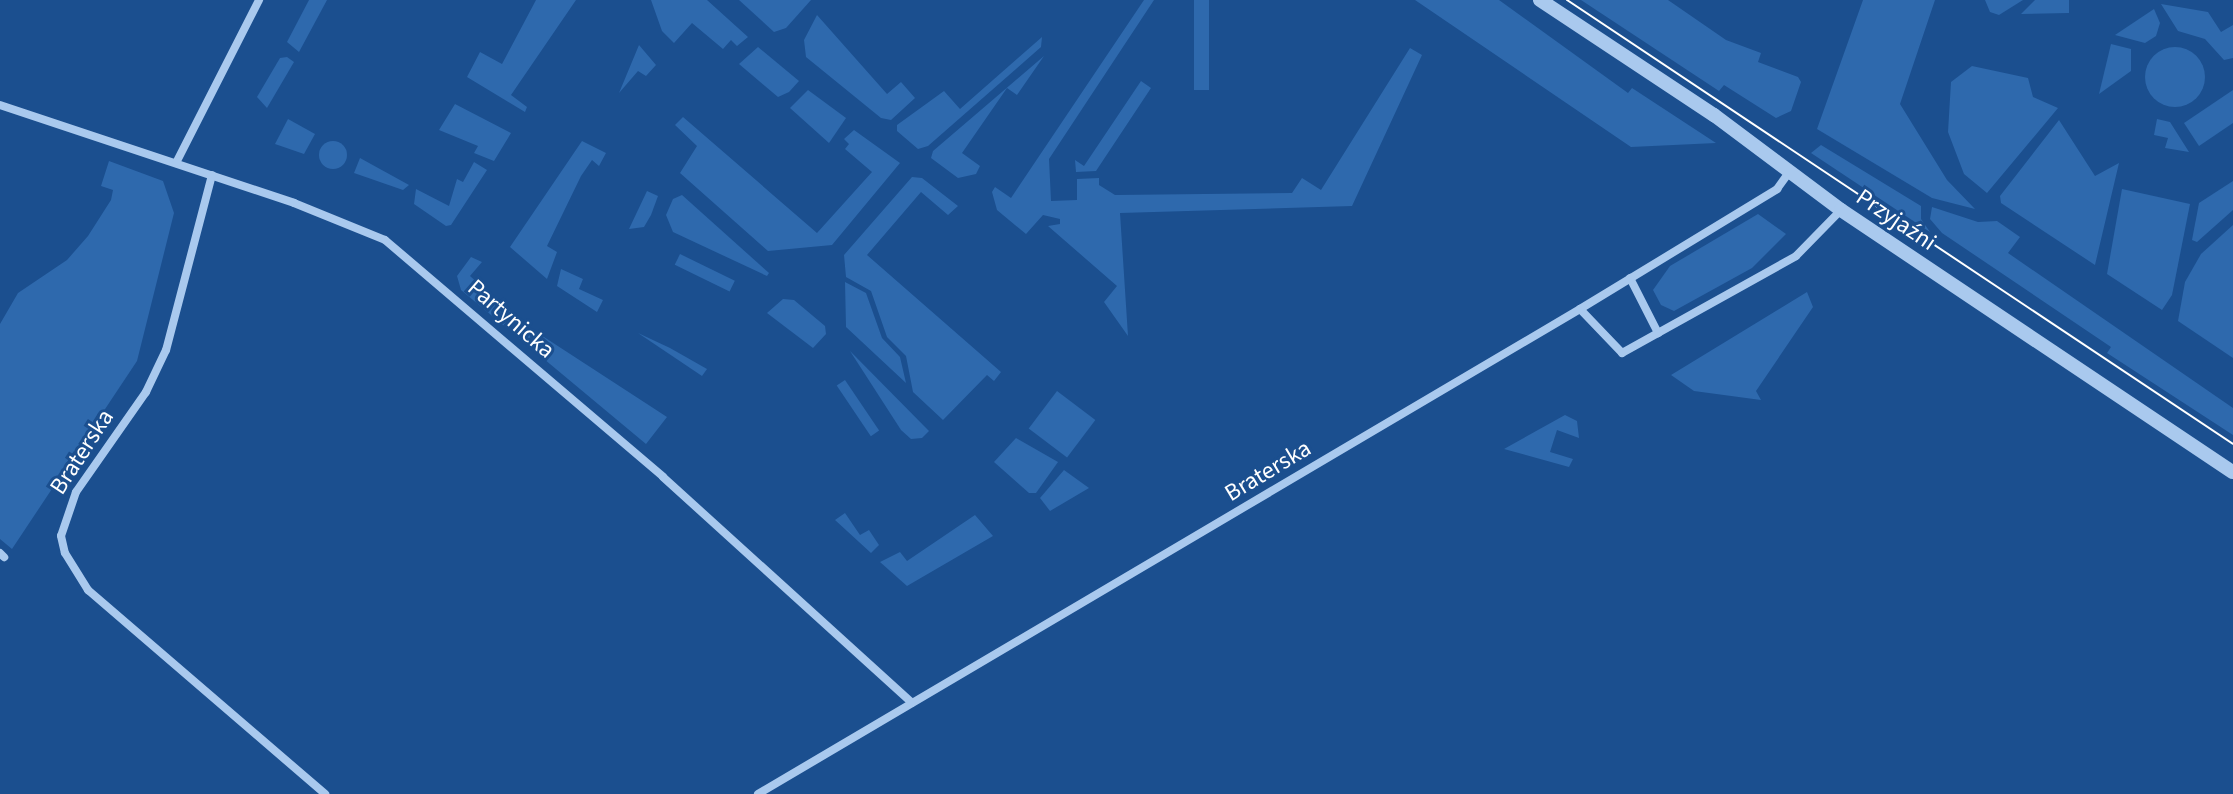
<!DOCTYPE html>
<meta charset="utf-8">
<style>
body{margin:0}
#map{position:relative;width:2233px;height:794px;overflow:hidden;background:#1b4f8f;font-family:"Source Sans 3",sans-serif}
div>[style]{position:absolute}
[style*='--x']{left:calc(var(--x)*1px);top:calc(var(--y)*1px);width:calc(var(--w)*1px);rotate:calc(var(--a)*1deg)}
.green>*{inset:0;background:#2e69ad;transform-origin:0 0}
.round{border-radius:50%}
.minor>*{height:8px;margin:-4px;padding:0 4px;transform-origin:4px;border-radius:4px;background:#a9c9ee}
.tertiary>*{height:14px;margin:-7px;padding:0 7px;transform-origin:7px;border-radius:7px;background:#a9c9ee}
.tram>*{height:2px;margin:-1px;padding:0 1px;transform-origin:1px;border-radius:1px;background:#fff}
span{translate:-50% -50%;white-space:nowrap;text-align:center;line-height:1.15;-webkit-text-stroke:6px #1b4f8f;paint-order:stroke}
.street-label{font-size:24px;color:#fff}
</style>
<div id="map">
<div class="green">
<i style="clip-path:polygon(309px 0,327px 0,299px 52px,287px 42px)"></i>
<i style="clip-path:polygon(536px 0,576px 0,511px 95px,527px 107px,525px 112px,467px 77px,480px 52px,502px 64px)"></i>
<i style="clip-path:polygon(651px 0,707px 0,748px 37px,737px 46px,731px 40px,723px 49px,692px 23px,674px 43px,662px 31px)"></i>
<i style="clip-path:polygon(739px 0,811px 0,786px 28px,774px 32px)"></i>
<i style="clip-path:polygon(1144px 0,1154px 0,1049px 159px,1051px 201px,1077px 200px,1077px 179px,1099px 178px,1099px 185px,1115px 195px,1292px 193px,1302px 178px,1321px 190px,1410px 48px,1422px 55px,1352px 206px,1120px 213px,1128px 336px,1104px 302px,1117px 286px,1048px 226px,1060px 224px,1060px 219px,1043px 215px,1026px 234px,997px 210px,992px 192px,995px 187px,1011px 198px)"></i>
<i style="left:1194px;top:0;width:15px;height:90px"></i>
<i style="clip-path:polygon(1415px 0,1499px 0,1628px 93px,1632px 88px,1716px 143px,1631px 147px)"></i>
<i style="clip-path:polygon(1581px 0,1668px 0,1726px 40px,1761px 53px,1758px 62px,1798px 77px,1801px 82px,1791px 111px,1776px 118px,1724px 85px,1719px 91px)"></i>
<i style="clip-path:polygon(1863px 0,1935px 0,1900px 104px,1947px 180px,1975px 209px,1932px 198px,1817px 129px)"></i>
<i style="clip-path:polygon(1985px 0,2023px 0,1999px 15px,1990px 12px)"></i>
<i style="clip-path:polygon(2035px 0,2069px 0,2069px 13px,2021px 14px)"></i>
<i style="clip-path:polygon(2161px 4px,2208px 12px,2221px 32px,2233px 25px,2233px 58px,2224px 60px,2205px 39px,2178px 31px)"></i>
<i style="clip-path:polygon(2154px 9px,2160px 23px,2156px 36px,2145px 43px,2115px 35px)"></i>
<i style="clip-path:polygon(817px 15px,887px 94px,901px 82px,915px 98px,891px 120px,881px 118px,806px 57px,804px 40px)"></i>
<i style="clip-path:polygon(1042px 37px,1041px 47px,928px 146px,918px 149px,897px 131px,897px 125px,944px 91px,960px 109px)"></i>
<i style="clip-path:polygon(2111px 44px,2131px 49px,2131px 71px,2099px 94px)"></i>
<i style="clip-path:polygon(639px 45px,656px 65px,646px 76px,638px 71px,619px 93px)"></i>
<i class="round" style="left:2145px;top:47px;width:60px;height:60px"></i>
<i style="clip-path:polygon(758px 47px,799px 81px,789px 92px,778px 97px,739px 64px)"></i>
<i style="clip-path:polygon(1044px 56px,1017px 95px,1007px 88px,962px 153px,980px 166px,976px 174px,958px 178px,931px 158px,933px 151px)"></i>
<i style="clip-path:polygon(287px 57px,294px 62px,267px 108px,257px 97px,280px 58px)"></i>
<i style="clip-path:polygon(1972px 66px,2028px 78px,2033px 97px,2058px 108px,1987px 193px,1964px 174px,1948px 132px,1951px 82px)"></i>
<i style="clip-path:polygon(1141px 81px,1151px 88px,1096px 171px,1076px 172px,1075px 160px,1084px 166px)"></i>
<i style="clip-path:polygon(808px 90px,846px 118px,829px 143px,790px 108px)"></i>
<i style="clip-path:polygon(2233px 90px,2233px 123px,2199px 146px,2184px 123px)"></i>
<i style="clip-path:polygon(455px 104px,511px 133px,494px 161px,474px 153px,478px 146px,439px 130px)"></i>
<i style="clip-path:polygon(683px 117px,817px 233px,872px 172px,845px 149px,849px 144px,844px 139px,854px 130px,900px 163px,832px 245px,768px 251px,680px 173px,697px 146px,675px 125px)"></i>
<i style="clip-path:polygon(288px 119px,315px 134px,304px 154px,275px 144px)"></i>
<i style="clip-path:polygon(2157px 119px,2170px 122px,2189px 152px,2165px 148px,2168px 138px,2154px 135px)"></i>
<i style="clip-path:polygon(2059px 120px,2095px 176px,2119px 163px,2095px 265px,2001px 203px,2000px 196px)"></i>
<i class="round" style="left:319px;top:141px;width:28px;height:28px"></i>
<i style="clip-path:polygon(582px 141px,606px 153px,599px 166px,592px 160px,581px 176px,547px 246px,557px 252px,547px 279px,510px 247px)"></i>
<i style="clip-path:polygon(1821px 145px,1921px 206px,1921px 219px,1930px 232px,1811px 153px)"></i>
<i style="clip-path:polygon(360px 158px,409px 185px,403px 190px,354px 173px)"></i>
<i style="clip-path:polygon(109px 161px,163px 181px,174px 213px,137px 361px,12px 549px,0 539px,0 324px,18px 293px,67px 260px,88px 236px,111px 200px,113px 190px,101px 186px)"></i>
<i style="clip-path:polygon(474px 162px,487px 170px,451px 225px,446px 226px,414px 204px,416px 189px,449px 206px,457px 179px,463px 182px)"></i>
<i style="clip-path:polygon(912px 177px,922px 178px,958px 206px,948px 215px,921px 192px,867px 255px,1001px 372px,994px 381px,987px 375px,943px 420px,913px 392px,906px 356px,887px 337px,871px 291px,846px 277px,844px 255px)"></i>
<i style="clip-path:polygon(2233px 181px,2233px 210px,2197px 242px,2192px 240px,2199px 203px)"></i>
<i style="clip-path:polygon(2122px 189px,2190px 204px,2172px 295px,2162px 310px,2107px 274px)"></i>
<i style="clip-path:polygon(647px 191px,658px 196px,651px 215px,644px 227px,629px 229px)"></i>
<i style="clip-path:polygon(682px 195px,769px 273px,767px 276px,673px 232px,666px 215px,673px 199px)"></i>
<i style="clip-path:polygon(1932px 207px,1978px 222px,1997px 221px,2020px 237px,2008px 253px,2233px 408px,2233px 435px,2107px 353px,2111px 347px,1942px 233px,1930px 219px)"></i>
<i style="clip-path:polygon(1758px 214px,1786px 234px,1752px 268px,1674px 311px,1661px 305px,1653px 290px,1670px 266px)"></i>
<i style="clip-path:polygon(2233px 225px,2233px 358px,2178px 321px,2185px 282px,2201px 254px)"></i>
<i style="left:680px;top:254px;width:61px;height:12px;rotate:26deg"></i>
<i style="clip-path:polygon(471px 257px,482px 262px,470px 276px,524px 324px,667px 417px,646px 444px,461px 290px,457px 276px)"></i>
<i style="clip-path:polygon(561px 269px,583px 279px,579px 289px,603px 300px,597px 312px,557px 286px)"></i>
<i style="clip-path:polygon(845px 282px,866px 293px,882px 338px,900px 357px,906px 383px,846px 327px)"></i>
<i style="clip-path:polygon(1807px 292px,1813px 307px,1756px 391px,1761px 400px,1694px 391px,1671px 375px)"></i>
<i style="clip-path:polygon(783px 299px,794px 300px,825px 326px,826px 334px,813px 348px,767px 313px)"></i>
<i style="clip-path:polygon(638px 333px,670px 348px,707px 369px,702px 376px)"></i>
<i style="clip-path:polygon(850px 351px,929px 431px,922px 438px,911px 439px,901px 430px)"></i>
<i style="left:845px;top:380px;width:61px;height:10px;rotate:56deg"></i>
<i style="left:1057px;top:391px;width:48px;height:47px;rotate:37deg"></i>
<i style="clip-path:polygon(1565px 415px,1577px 421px,1579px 438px,1557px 430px,1550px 452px,1573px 459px,1569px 467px,1504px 449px)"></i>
<i style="clip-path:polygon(1016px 438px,1058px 462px,1036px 493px,1029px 493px,994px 462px)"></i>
<i style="clip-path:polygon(1064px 470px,1089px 488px,1050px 511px,1040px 498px)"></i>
<i style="clip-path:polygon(845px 513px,860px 535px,869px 530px,879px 545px,871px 553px,835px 520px)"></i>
<i style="clip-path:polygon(975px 515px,993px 536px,907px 586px,880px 562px,900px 552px,907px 561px)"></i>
</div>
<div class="minor">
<i style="--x:0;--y:105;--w:310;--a:18.4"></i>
<i style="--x:294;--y:203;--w:98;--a:22.1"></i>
<i style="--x:385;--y:240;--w:365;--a:40.4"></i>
<i style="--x:663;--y:477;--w:336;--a:42.2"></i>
<i style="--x:176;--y:163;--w:183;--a:-63"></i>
<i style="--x:212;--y:175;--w:181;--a:104.7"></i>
<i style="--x:166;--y:350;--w:47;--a:115.5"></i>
<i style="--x:146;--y:392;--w:122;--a:125"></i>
<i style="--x:76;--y:492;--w:46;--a:108.8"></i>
<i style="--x:61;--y:536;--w:17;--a:77"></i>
<i style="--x:65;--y:553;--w:44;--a:58.1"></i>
<i style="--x:88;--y:590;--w:313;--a:40.7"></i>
<i style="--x:1630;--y:278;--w:62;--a:63"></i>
<i style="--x:1580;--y:309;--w:61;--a:46.3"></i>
<i style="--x:1622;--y:353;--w:199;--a:-29.1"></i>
<i style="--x:1796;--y:256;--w:64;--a:-45.6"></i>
<i style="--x:0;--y:553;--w:6;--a:45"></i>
<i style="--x:758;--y:794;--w:954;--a:-30.54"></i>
<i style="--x:1580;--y:309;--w:231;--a:-31.3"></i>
<i style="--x:1777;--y:189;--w:22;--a:-54"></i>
</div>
<div class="tertiary">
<i style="--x:1540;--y:0;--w:209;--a:33.5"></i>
<i style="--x:1714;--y:115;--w:159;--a:36.8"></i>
<i style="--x:1841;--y:210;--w:471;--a:33.8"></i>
</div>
<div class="tram">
<i style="--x:1567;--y:0;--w:800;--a:33.69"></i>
</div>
<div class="street-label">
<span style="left:1896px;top:220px;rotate:34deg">Przyjaźni</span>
<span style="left:511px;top:319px;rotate:41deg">Partynicka</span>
<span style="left:82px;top:452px;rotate:-57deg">Braterska</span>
<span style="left:1268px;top:471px;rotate:-31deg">Braterska</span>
</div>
</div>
